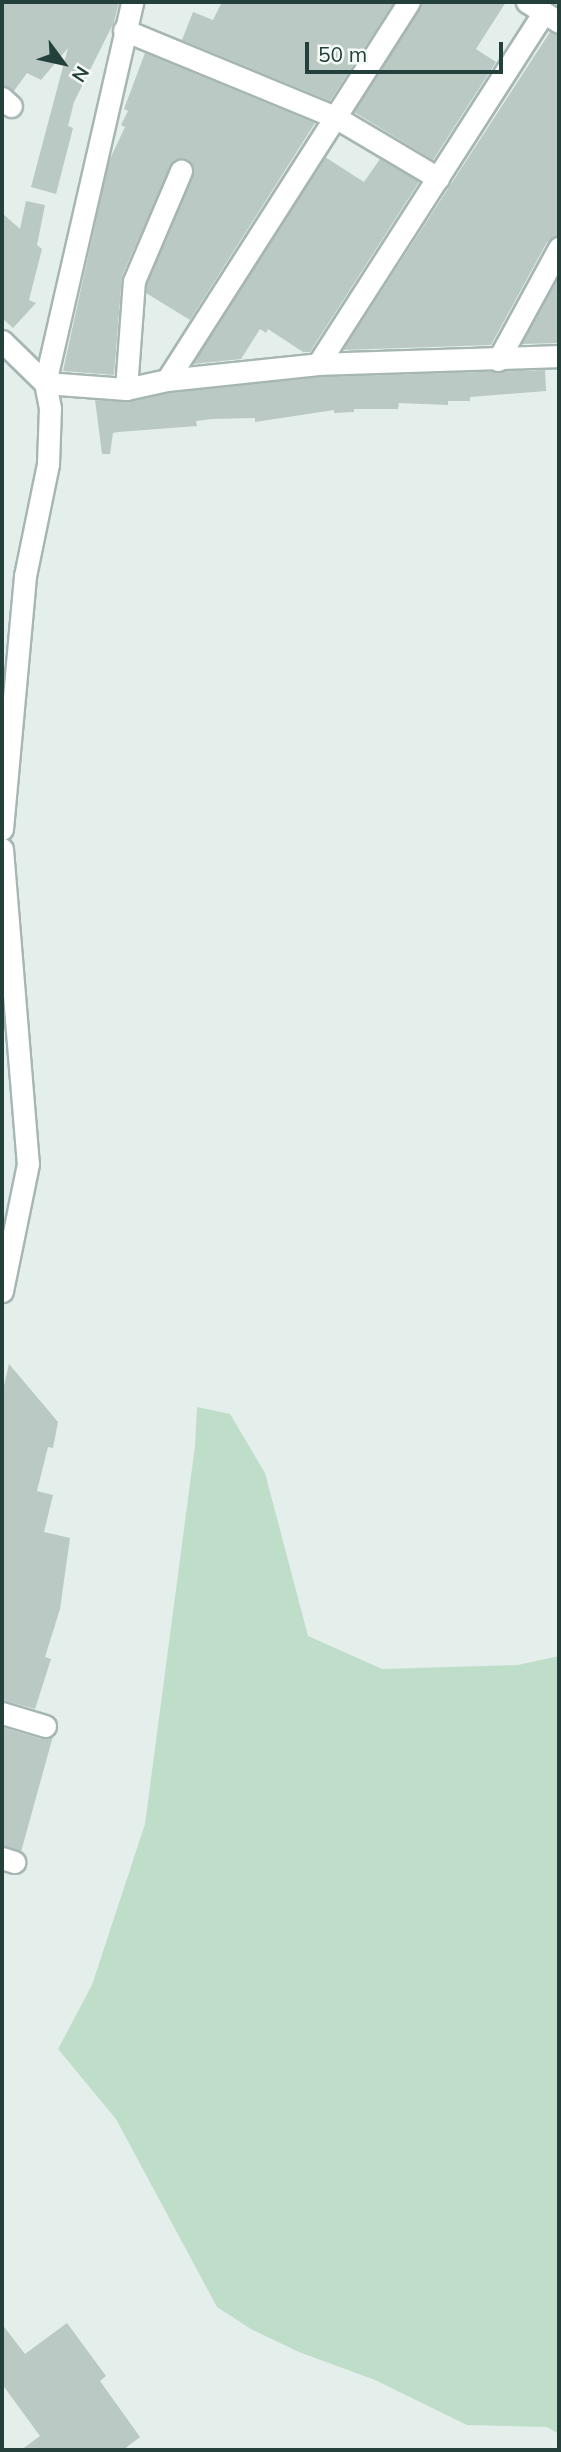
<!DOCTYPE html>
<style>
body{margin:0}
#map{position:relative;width:561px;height:2452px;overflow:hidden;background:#e4eeeb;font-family:Mulish,sans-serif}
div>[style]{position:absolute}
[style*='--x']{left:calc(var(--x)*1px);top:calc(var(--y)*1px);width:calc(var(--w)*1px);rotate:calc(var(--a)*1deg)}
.green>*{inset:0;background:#bedeca}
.building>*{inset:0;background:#bac9c4}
.roads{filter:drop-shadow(2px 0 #a6b6b3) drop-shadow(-2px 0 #a6b6b3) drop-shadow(0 2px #a6b6b3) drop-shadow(0 -2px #a6b6b3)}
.street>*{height:21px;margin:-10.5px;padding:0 10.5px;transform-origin:10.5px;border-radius:10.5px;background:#fff}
.secondary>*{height:21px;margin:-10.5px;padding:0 10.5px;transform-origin:10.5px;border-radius:10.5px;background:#fff}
span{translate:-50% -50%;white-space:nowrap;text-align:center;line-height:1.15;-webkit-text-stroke:5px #f5faf8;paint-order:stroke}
.frame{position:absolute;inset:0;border:4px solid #23403b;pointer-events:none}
.north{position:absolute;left:28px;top:28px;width:70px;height:70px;-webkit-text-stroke:5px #f5faf8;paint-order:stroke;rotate:123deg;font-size:19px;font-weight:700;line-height:28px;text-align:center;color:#23403b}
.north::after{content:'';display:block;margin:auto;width:24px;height:32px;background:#23403b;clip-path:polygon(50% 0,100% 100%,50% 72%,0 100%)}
.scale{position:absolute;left:305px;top:42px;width:198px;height:32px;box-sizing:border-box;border:4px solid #23403b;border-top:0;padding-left:9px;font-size:21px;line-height:24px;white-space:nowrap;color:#23403b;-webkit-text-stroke:5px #f5faf8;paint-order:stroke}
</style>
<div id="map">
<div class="green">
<i style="clip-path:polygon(197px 1407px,230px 1414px,265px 1473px,308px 1636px,382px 1669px,518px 1665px,559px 1656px,559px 2434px,547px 2427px,467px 2425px,375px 2380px,299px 2352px,251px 2329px,217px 2307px,116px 2119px,58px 2049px,92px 1985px,145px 1824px,195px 1446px)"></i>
</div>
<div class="building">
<i style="clip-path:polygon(2px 2px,119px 2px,114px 22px,74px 102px,68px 126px,73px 128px,56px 194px,31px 187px,68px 48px,41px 80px,27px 73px,14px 91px,2px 85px)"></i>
<i style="clip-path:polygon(222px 2px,394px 2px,330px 101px,182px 40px,193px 12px,213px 20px)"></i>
<i style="clip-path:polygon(422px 2px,506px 2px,476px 49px,496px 62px,433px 160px,354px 112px)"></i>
<i style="clip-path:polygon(550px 32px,559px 35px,559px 235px,547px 242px,491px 345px,343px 350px)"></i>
<i style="clip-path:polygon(145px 53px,315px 123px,190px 320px,146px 293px,147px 284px,193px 175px,194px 169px,187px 159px,173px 161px,122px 276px,114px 375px,63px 371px,109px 161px,125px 127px,121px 125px,128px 111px,124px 109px)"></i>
<i style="clip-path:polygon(325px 157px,364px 182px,380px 159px,419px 182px,310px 352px,303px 352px,268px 329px,266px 333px,260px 329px,241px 359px,193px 364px)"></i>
<i style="clip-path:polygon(26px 201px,45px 205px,37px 245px,42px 249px,29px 300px,36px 303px,13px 328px,2px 318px,2px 213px,20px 229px)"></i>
<i style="clip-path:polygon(559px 275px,559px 343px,522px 344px)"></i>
<i style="clip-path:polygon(545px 370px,546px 391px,470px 397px,470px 401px,448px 401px,448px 405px,399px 403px,398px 409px,354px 409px,354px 412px,334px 413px,334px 410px,255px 422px,255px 418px,212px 419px,196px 421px,197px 426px,118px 432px,113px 433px,110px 454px,102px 454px,95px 400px,128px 402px,169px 393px,319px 377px)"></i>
<i style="clip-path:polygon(9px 1364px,58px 1422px,53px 1448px,48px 1447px,37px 1491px,53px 1495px,44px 1532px,70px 1538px,60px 1609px,45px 1657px,51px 1659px,35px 1709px,2px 1700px,2px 1394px)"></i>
<i style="clip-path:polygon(2px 1727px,41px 1739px,53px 1736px,21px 1852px,2px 1845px)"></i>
<i style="clip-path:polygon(67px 2323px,106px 2376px,100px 2381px,140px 2437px,123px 2450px,21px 2450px,40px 2436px,2px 2384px,2px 2324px,25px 2354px)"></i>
</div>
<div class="roads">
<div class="street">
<i style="--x:527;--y:2;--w:38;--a:32"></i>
<i style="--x:124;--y:30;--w:228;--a:22.4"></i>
<i style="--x:335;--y:117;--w:120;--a:30.6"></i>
<i style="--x:2;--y:98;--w:12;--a:42"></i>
<i style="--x:2;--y:341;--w:60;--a:44.3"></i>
<i style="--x:45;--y:383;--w:81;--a:4.2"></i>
<i style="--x:126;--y:389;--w:42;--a:-12.4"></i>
<i style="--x:167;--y:380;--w:152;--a:-6"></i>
<i style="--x:318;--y:364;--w:241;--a:-1.9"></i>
<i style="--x:498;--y:360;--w:128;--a:-61.4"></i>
<i style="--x:318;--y:364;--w:418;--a:-57.3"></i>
<i style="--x:167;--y:380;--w:449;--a:-57.4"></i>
<i style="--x:126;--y:389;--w:108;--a:-85.8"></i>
<i style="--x:134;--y:281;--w:120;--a:-66.9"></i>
<i style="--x:2;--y:1713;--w:45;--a:16.8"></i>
<i style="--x:2;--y:1858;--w:13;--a:18"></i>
</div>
<div class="secondary">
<i style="--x:2;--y:829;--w:254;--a:-84.8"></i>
<i style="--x:25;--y:576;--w:114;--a:-78.4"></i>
<i style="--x:48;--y:464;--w:56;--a:-88"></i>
<i style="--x:50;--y:408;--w:25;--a:-101"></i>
<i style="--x:45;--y:383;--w:391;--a:-77.1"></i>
<i style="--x:2;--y:849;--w:316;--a:85.3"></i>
<i style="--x:28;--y:1164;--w:130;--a:101.6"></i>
</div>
</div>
<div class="frame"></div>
<div class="north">N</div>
<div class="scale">50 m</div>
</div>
